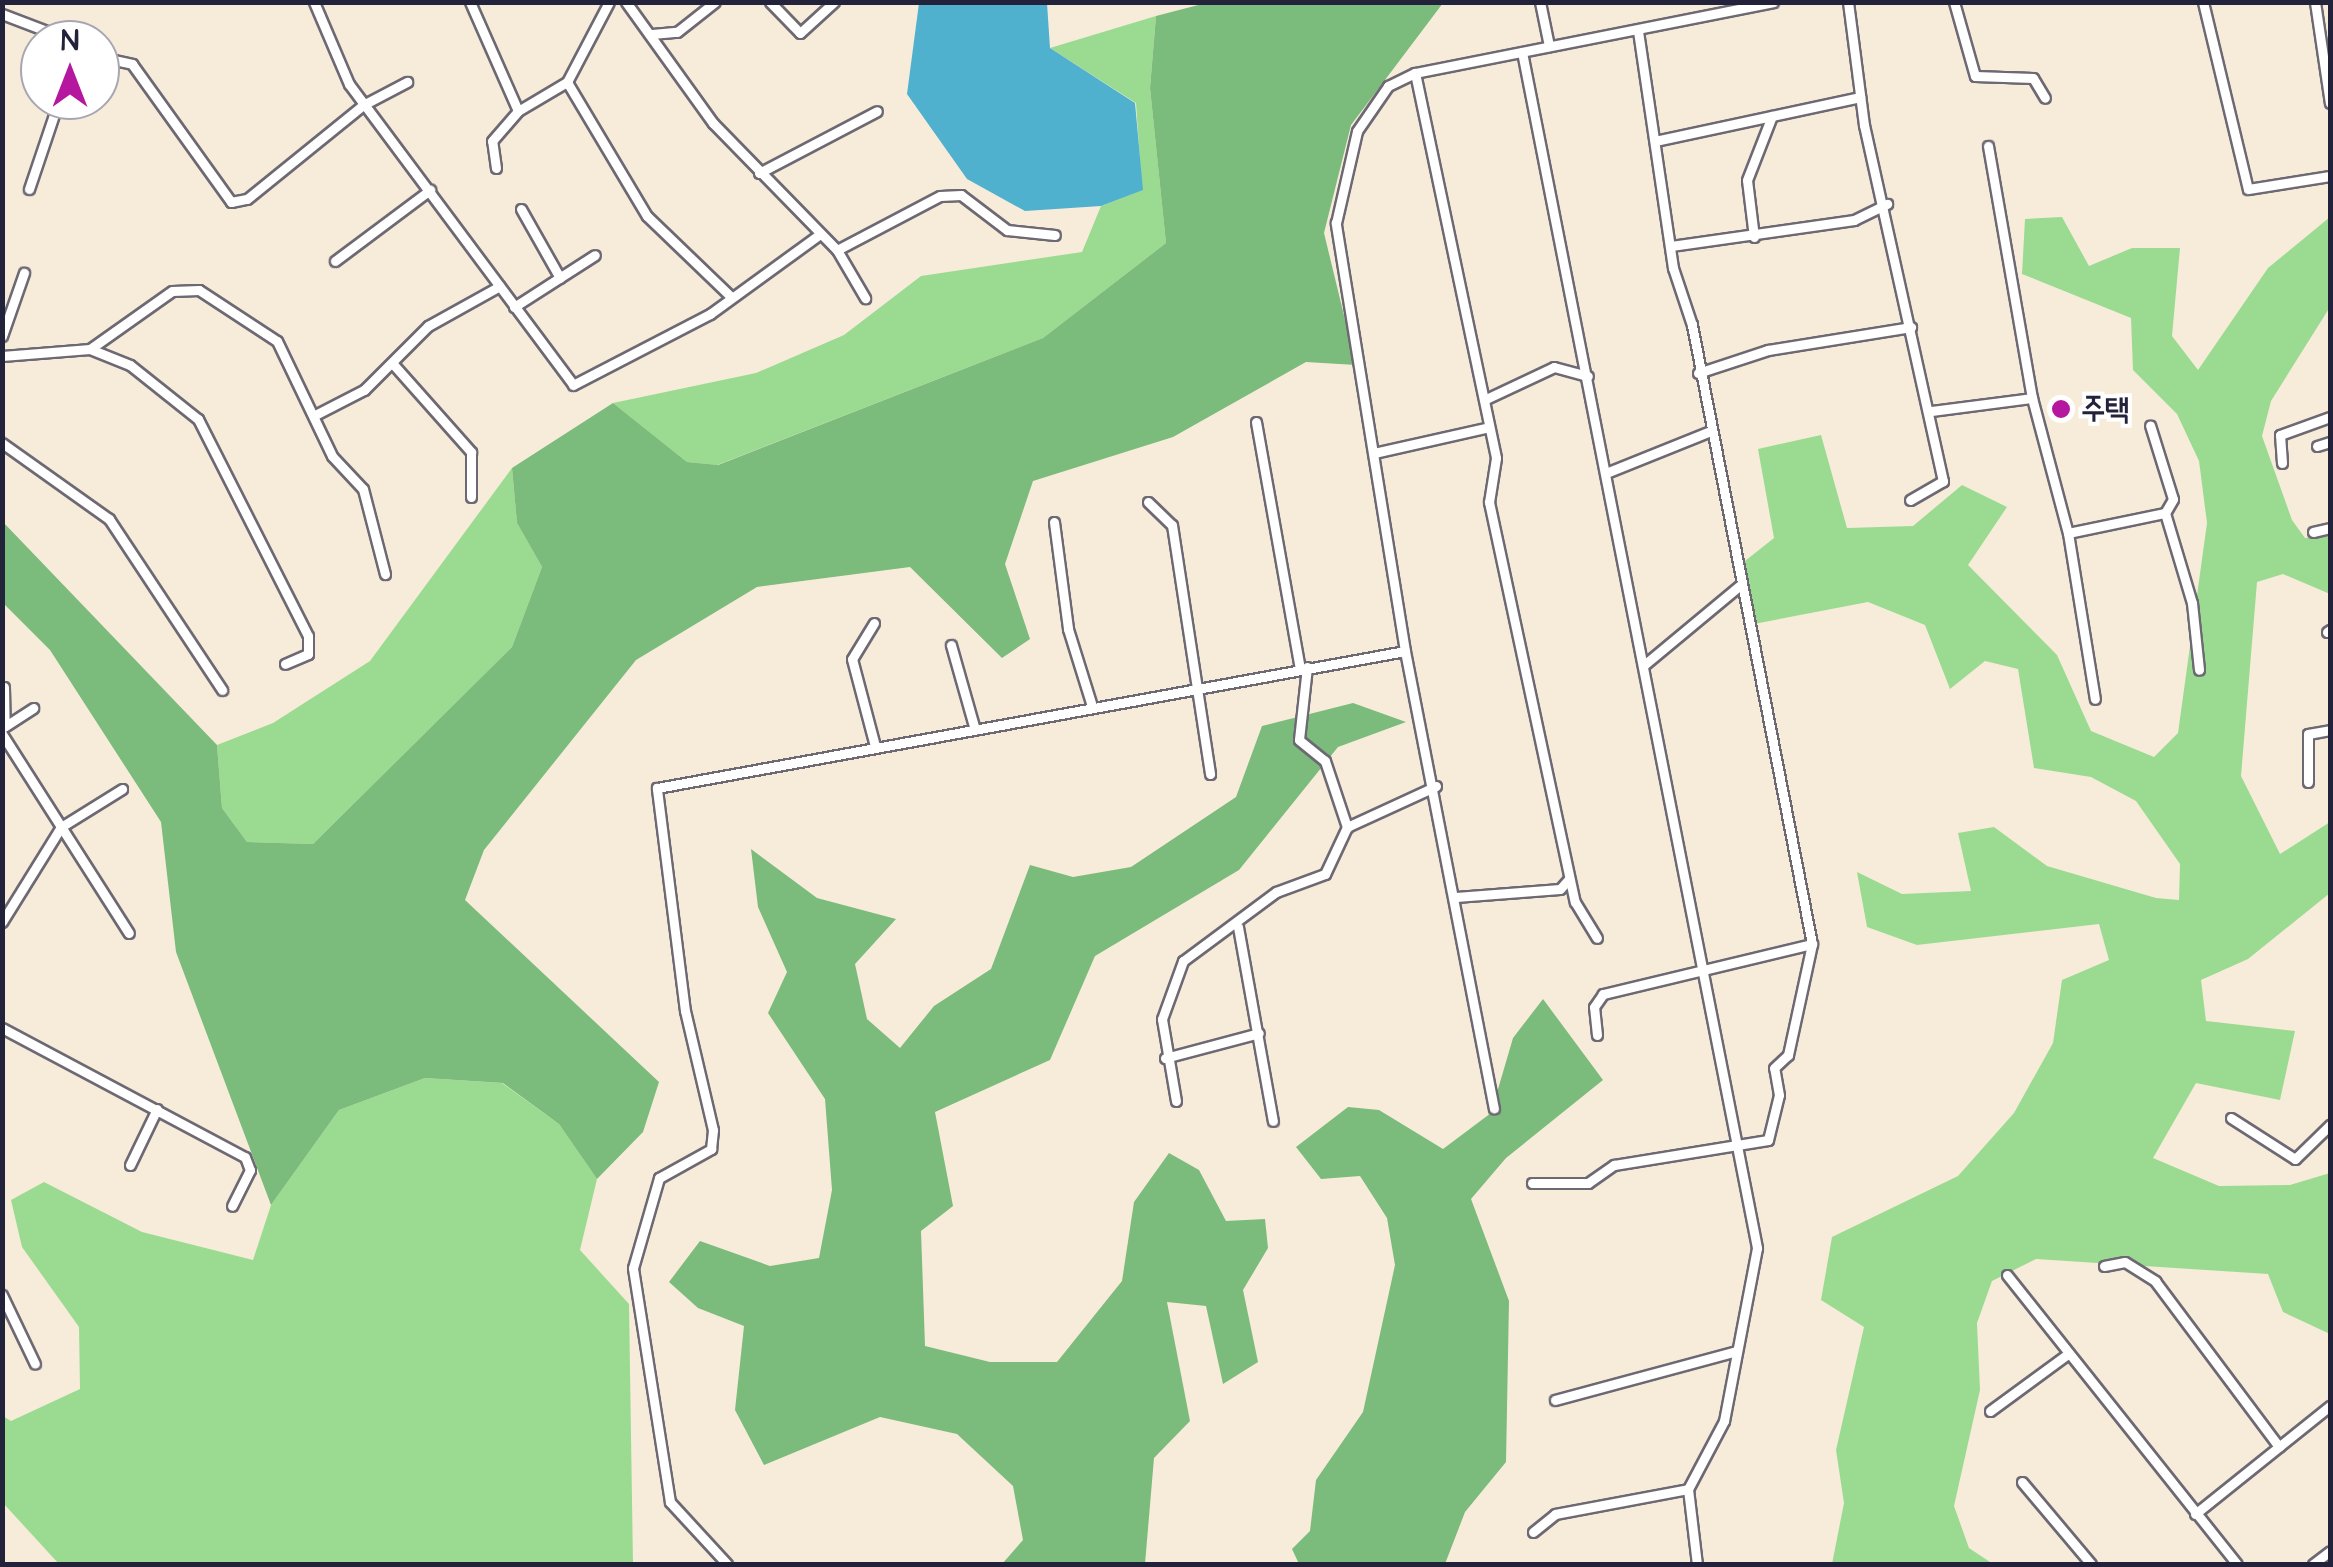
<!DOCTYPE html>
<meta charset="utf-8">
<style>
body{margin:0}
#map{position:relative;width:2333px;height:1567px;overflow:hidden;background:#f7ecda;font-family:"Architects Daughter","Poor Story",sans-serif}
div>[style]{position:absolute}
[style*='--x']{left:calc(var(--x)*1px);top:calc(var(--y)*1px);width:calc(var(--w)*1px);rotate:calc(var(--a)*1deg)}
.green>*{inset:0;background:#9adb91}
.forest>*{inset:0;background:#7bbb7b}
.water>*{inset:0;background:#4fb1ce}
.roads{filter:drop-shadow(2px 0 #6d6973) drop-shadow(-2px 0 #6d6973) drop-shadow(0 2px #6d6973) drop-shadow(0 -2px #6d6973)}
.minor>*{height:9px;margin:-4.5px;padding:0 4.5px;transform-origin:4.5px;border-radius:4.5px;background:#fff}
.dots>*{width:28px;height:28px;translate:-50% -50%;box-sizing:border-box;border:5px solid #fff;border-radius:50%}
span{translate:-50% -50%;white-space:nowrap;text-align:center;line-height:1.15;-webkit-text-stroke:8px #fff;paint-order:stroke}
.poi-label{font-size:30px;color:#22223b;font-weight:700}
.left{translate:0 -50%;text-align:left}
.frame{position:absolute;inset:0;border:5px solid #22223b;pointer-events:none}
.north{position:absolute;left:20px;top:20px;width:100px;height:100px;box-sizing:border-box;background:#fff;border:2px solid #a7a7b1;border-radius:50%;rotate:0deg;font-size:28px;font-weight:700;line-height:40px;text-align:center;color:#22223b}
.north::after{content:'';display:block;margin:auto;width:35px;height:45px;background:#b5179e;clip-path:polygon(50% 0,100% 100%,50% 72%,0 100%)}
</style>
<div id="map">
<div class="green">
<i style="clip-path:polygon(1156px 16px,1150px 88px,1166px 243px,1043px 338px,717px 465px,687px 462px,613px 403px,756px 373px,844px 335px,921px 276px,1082px 252px,1101px 206px,1142px 190px,1136px 103px,1050px 48px)"></i>
<i style="clip-path:polygon(2062px 217px,2089px 266px,2132px 248px,2180px 248px,2172px 336px,2198px 370px,2268px 268px,2330px 217px,2330px 307px,2271px 401px,2262px 436px,2292px 520px,2305px 538px,2330px 535px,2330px 594px,2283px 574px,2257px 582px,2241px 776px,2280px 854px,2330px 822px,2330px 893px,2248px 959px,2201px 980px,2206px 1021px,2295px 1031px,2280px 1100px,2196px 1083px,2153px 1158px,2219px 1186px,2290px 1185px,2330px 1173px,2330px 1334px,2283px 1312px,2268px 1274px,2036px 1259px,1992px 1281px,1977px 1323px,1980px 1390px,1954px 1506px,1969px 1548px,1993px 1564px,1832px 1564px,1844px 1503px,1836px 1450px,1864px 1327px,1821px 1300px,1832px 1237px,1958px 1176px,2014px 1113px,2053px 1043px,2062px 980px,2109px 960px,2099px 924px,1917px 945px,1867px 927px,1857px 872px,1902px 894px,1971px 891px,1958px 833px,1994px 827px,2047px 866px,2156px 898px,2179px 900px,2180px 864px,2136px 801px,2091px 777px,2034px 768px,2018px 669px,1985px 661px,1950px 689px,1925px 625px,1868px 602px,1754px 624px,1745px 561px,1774px 538px,1758px 449px,1821px 435px,1847px 528px,1913px 526px,1962px 485px,2007px 507px,1968px 565px,2057px 655px,2091px 731px,2154px 757px,2178px 733px,2207px 523px,2199px 461px,2177px 414px,2133px 370px,2131px 318px,2022px 274px,2025px 219px)"></i>
<i style="clip-path:polygon(512px 468px,517px 523px,542px 567px,512px 647px,313px 844px,247px 842px,222px 808px,217px 745px,273px 723px,370px 661px)"></i>
<i style="clip-path:polygon(425px 1078px,502px 1083px,559px 1124px,597px 1179px,580px 1250px,629px 1304px,633px 1564px,59px 1564px,3px 1503px,3px 1416px,11px 1421px,80px 1389px,79px 1327px,22px 1247px,11px 1200px,44px 1182px,142px 1232px,253px 1260px,271px 1205px,339px 1110px)"></i>
</div>
<div class="forest">
<i style="clip-path:polygon(1206px 3px,1443px 3px,1351px 125px,1324px 233px,1356px 365px,1306px 362px,1173px 437px,1033px 481px,1005px 564px,1030px 639px,1002px 658px,910px 567px,757px 587px,636px 660px,484px 850px,465px 900px,659px 1082px,643px 1132px,597px 1179px,559px 1124px,503px 1083px,425px 1078px,339px 1110px,271px 1205px,176px 952px,161px 822px,50px 650px,3px 603px,2px 521px,217px 745px,222px 808px,247px 842px,313px 844px,512px 647px,542px 567px,517px 523px,512px 468px,613px 403px,687px 462px,718px 465px,1043px 338px,1166px 243px,1150px 88px,1156px 16px)"></i>
<i style="clip-path:polygon(1353px 703px,1406px 722px,1338px 747px,1239px 870px,1095px 956px,1050px 1060px,935px 1112px,953px 1206px,921px 1231px,925px 1346px,990px 1362px,1057px 1362px,1122px 1281px,1134px 1202px,1169px 1153px,1199px 1170px,1226px 1221px,1265px 1219px,1268px 1248px,1243px 1290px,1258px 1362px,1223px 1384px,1206px 1306px,1167px 1302px,1190px 1421px,1154px 1458px,1145px 1564px,1002px 1564px,1023px 1540px,1013px 1486px,957px 1434px,880px 1417px,764px 1465px,735px 1410px,744px 1326px,698px 1308px,669px 1282px,700px 1241px,770px 1266px,819px 1258px,832px 1190px,825px 1099px,768px 1013px,787px 972px,758px 907px,751px 849px,817px 898px,896px 919px,855px 964px,867px 1019px,900px 1048px,934px 1006px,991px 969px,1030px 865px,1073px 877px,1131px 867px,1236px 797px,1262px 726px)"></i>
<i style="clip-path:polygon(1543px 999px,1603px 1080px,1506px 1158px,1471px 1199px,1509px 1301px,1506px 1462px,1465px 1512px,1445px 1564px,1299px 1564px,1292px 1549px,1310px 1531px,1316px 1480px,1363px 1412px,1395px 1265px,1387px 1218px,1360px 1176px,1321px 1179px,1296px 1147px,1348px 1107px,1379px 1110px,1443px 1149px,1491px 1113px,1513px 1038px)"></i>
</div>
<div class="water">
<i style="clip-path:polygon(919px 3px,1047px 3px,1050px 48px,1135px 103px,1143px 190px,1101px 206px,1025px 211px,967px 179px,907px 94px)"></i>
</div>
<div class="roads">
<div class="minor">
<i style="--x:314;--y:2;--w:89;--a:66.9"></i>
<i style="--x:349;--y:84;--w:375;--a:53.3"></i>
<i style="--x:573;--y:385;--w:154;--a:-27.4"></i>
<i style="--x:710;--y:314;--w:136;--a:-36"></i>
<i style="--x:470;--y:2;--w:119;--a:66.2"></i>
<i style="--x:518;--y:111;--w:57;--a:-30.6"></i>
<i style="--x:567;--y:82;--w:90;--a:-62.3"></i>
<i style="--x:626;--y:2;--w:149;--a:54.3"></i>
<i style="--x:713;--y:123;--w:177;--a:45.7"></i>
<i style="--x:837;--y:250;--w:56;--a:59.7"></i>
<i style="--x:770;--y:2;--w:43;--a:45.9"></i>
<i style="--x:800;--y:33;--w:46;--a:-42.4"></i>
<i style="--x:1540;--y:2;--w:45;--a:78.4"></i>
<i style="--x:1848;--y:2;--w:124;--a:82.6"></i>
<i style="--x:1864;--y:125;--w:365;--a:77.5"></i>
<i style="--x:1943;--y:481;--w:38;--a:150"></i>
<i style="--x:1954;--y:2;--w:77;--a:74.2"></i>
<i style="--x:1975;--y:76;--w:58;--a:2"></i>
<i style="--x:2033;--y:78;--w:23;--a:59"></i>
<i style="--x:2203;--y:2;--w:192;--a:76.5"></i>
<i style="--x:2248;--y:189;--w:83;--a:-9"></i>
<i style="--x:2315;--y:2;--w:102;--a:81.6"></i>
<i style="--x:2;--y:14;--w:73;--a:20.9"></i>
<i style="--x:652;--y:34;--w:25;--a:-5"></i>
<i style="--x:677;--y:32;--w:48;--a:-38.3"></i>
<i style="--x:1522;--y:52;--w:1219;--a:78.88"></i>
<i style="--x:1757;--y:1248;--w:176;--a:100.8"></i>
<i style="--x:1724;--y:1421;--w:77;--a:117.9"></i>
<i style="--x:1688;--y:1489;--w:76;--a:83.2"></i>
<i style="--x:100;--y:57;--w:33;--a:12"></i>
<i style="--x:132;--y:64;--w:170;--a:54.3"></i>
<i style="--x:231;--y:202;--w:16;--a:-11"></i>
<i style="--x:247;--y:199;--w:149;--a:-39"></i>
<i style="--x:363;--y:105;--w:50;--a:-27.6"></i>
<i style="--x:1415;--y:73;--w:393;--a:78.1"></i>
<i style="--x:1496;--y:458;--w:45;--a:99"></i>
<i style="--x:1489;--y:502;--w:409;--a:77.9"></i>
<i style="--x:1575;--y:902;--w:42;--a:58.6"></i>
<i style="--x:567;--y:82;--w:156;--a:59.2"></i>
<i style="--x:647;--y:216;--w:114;--a:43.9"></i>
<i style="--x:1655;--y:141;--w:210;--a:-12.1"></i>
<i style="--x:1988;--y:146;--w:256;--a:80.1"></i>
<i style="--x:496;--y:168;--w:27;--a:-98"></i>
<i style="--x:492;--y:141;--w:40;--a:-49"></i>
<i style="--x:759;--y:173;--w:133;--a:-27.7"></i>
<i style="--x:29;--y:189;--w:94;--a:-71.4"></i>
<i style="--x:521;--y:209;--w:79;--a:60.5"></i>
<i style="--x:1754;--y:237;--w:57;--a:-97"></i>
<i style="--x:1747;--y:180;--w:69;--a:-68.7"></i>
<i style="--x:1671;--y:246;--w:185;--a:-8.1"></i>
<i style="--x:1854;--y:220;--w:37;--a:-26"></i>
<i style="--x:837;--y:250;--w:116;--a:-27.7"></i>
<i style="--x:940;--y:196;--w:21;--a:-3"></i>
<i style="--x:961;--y:195;--w:58;--a:37.3"></i>
<i style="--x:1007;--y:230;--w:48;--a:5.9"></i>
<i style="--x:335;--y:261;--w:119;--a:-36.8"></i>
<i style="--x:514;--y:307;--w:96;--a:-32.7"></i>
<i style="--x:2;--y:336;--w:67;--a:-70.8"></i>
<i style="--x:90;--y:349;--w:43;--a:21.8"></i>
<i style="--x:130;--y:365;--w:87;--a:38.5"></i>
<i style="--x:198;--y:419;--w:243;--a:63.1"></i>
<i style="--x:308;--y:636;--w:18;--a:90"></i>
<i style="--x:308;--y:654;--w:25;--a:157"></i>
<i style="--x:2;--y:356;--w:88;--a:-4.5"></i>
<i style="--x:90;--y:349;--w:100;--a:-35.3"></i>
<i style="--x:172;--y:291;--w:27;--a:-2"></i>
<i style="--x:199;--y:290;--w:93;--a:33.2"></i>
<i style="--x:277;--y:341;--w:127;--a:64.4"></i>
<i style="--x:332;--y:456;--w:45;--a:46.8"></i>
<i style="--x:363;--y:489;--w:88;--a:75.5"></i>
<i style="--x:393;--y:364;--w:118;--a:48.4"></i>
<i style="--x:471;--y:452;--w:45;--a:90"></i>
<i style="--x:1698;--y:373;--w:74;--a:-18.2"></i>
<i style="--x:1768;--y:350;--w:145;--a:-9.1"></i>
<i style="--x:1486;--y:399;--w:75;--a:-25.2"></i>
<i style="--x:1554;--y:367;--w:35;--a:15"></i>
<i style="--x:1932;--y:411;--w:101;--a:-7.4"></i>
<i style="--x:2032;--y:398;--w:140;--a:75.1"></i>
<i style="--x:2068;--y:533;--w:168;--a:80.8"></i>
<i style="--x:317;--y:414;--w:53;--a:-27.1"></i>
<i style="--x:364;--y:390;--w:91;--a:-45"></i>
<i style="--x:428;--y:326;--w:82;--a:-29.1"></i>
<i style="--x:1256;--y:422;--w:250;--a:79.9"></i>
<i style="--x:2;--y:443;--w:131;--a:35.4"></i>
<i style="--x:109;--y:519;--w:205;--a:56.5"></i>
<i style="--x:2317;--y:446;--w:14;--a:-17"></i>
<i style="--x:1374;--y:453;--w:118;--a:-12.7"></i>
<i style="--x:2282;--y:463;--w:28;--a:-94"></i>
<i style="--x:2280;--y:435;--w:53;--a:-19.8"></i>
<i style="--x:1606;--y:473;--w:110;--a:-21.9"></i>
<i style="--x:1148;--y:502;--w:33;--a:44"></i>
<i style="--x:1172;--y:525;--w:252;--a:81.3"></i>
<i style="--x:2165;--y:513;--w:94;--a:73.3"></i>
<i style="--x:2192;--y:603;--w:67;--a:84"></i>
<i style="--x:1054;--y:522;--w:108;--a:82.5"></i>
<i style="--x:1068;--y:629;--w:81;--a:72.7"></i>
<i style="--x:2313;--y:532;--w:17;--a:-13"></i>
<i style="--x:2068;--y:533;--w:99;--a:-11.7"></i>
<i style="--x:2165;--y:513;--w:16;--a:-60"></i>
<i style="--x:2173;--y:499;--w:77;--a:-107.3"></i>
<i style="--x:874;--y:623;--w:42;--a:121.4"></i>
<i style="--x:852;--y:659;--w:90;--a:75.2"></i>
<i style="--x:2327;--y:632;--w:4;--a:-34"></i>
<i style="--x:951;--y:645;--w:88;--a:74.2"></i>
<i style="--x:1405;--y:651;--w:466;--a:79"></i>
<i style="--x:1644;--y:665;--w:124;--a:-39.7"></i>
<i style="--x:1307;--y:667;--w:73;--a:96.3"></i>
<i style="--x:1299;--y:740;--w:33;--a:39"></i>
<i style="--x:1325;--y:761;--w:70;--a:71.6"></i>
<i style="--x:4;--y:687;--w:39;--a:89"></i>
<i style="--x:4;--y:727;--w:35;--a:-33"></i>
<i style="--x:2;--y:734;--w:236;--a:57.5"></i>
<i style="--x:2308;--y:782;--w:48;--a:-90"></i>
<i style="--x:2308;--y:734;--w:22;--a:-10"></i>
<i style="--x:1456;--y:897;--w:104;--a:-4.4"></i>
<i style="--x:1560;--y:889;--w:13;--a:-48"></i>
<i style="--x:2;--y:922;--w:112;--a:-58.2"></i>
<i style="--x:61;--y:827;--w:72;--a:-31.9"></i>
<i style="--x:1238;--y:927;--w:197;--a:79.8"></i>
<i style="--x:2;--y:1028;--w:275;--a:28"></i>
<i style="--x:245;--y:1157;--w:14;--a:69"></i>
<i style="--x:250;--y:1170;--w:40;--a:116.6"></i>
<i style="--x:1597;--y:1035;--w:28;--a:-96"></i>
<i style="--x:1594;--y:1007;--w:16;--a:-55"></i>
<i style="--x:1603;--y:994;--w:215;--a:-13.5"></i>
<i style="--x:1165;--y:1058;--w:97;--a:-14.9"></i>
<i style="--x:1176;--y:1101;--w:83;--a:-99.7"></i>
<i style="--x:1162;--y:1019;--w:62;--a:-70.1"></i>
<i style="--x:1183;--y:961;--w:116;--a:-36.6"></i>
<i style="--x:1276;--y:892;--w:52;--a:-20.2"></i>
<i style="--x:1325;--y:874;--w:52;--a:-64.9"></i>
<i style="--x:1347;--y:827;--w:98;--a:-24.7"></i>
<i style="--x:2231;--y:1118;--w:76;--a:32.6"></i>
<i style="--x:2295;--y:1159;--w:49;--a:-44.2"></i>
<i style="--x:130;--y:1165;--w:62;--a:-64.3"></i>
<i style="--x:1532;--y:1183;--w:56;--a:0"></i>
<i style="--x:1588;--y:1183;--w:32;--a:-35"></i>
<i style="--x:1614;--y:1165;--w:156;--a:-9.2"></i>
<i style="--x:1768;--y:1140;--w:46;--a:-76.3"></i>
<i style="--x:1779;--y:1095;--w:27;--a:-100"></i>
<i style="--x:1774;--y:1068;--w:19;--a:-43"></i>
<i style="--x:1788;--y:1055;--w:114;--a:-77.8"></i>
<i style="--x:1812;--y:944;--w:631;--a:-100.97"></i>
<i style="--x:1692;--y:325;--w:60;--a:-108.4"></i>
<i style="--x:1673;--y:268;--w:241;--a:-98.4"></i>
<i style="--x:2104;--y:1266;--w:21;--a:-11"></i>
<i style="--x:2125;--y:1262;--w:36;--a:32"></i>
<i style="--x:2155;--y:1281;--w:207;--a:53.2"></i>
<i style="--x:2007;--y:1275;--w:369;--a:51.5"></i>
<i style="--x:2;--y:1295;--w:76;--a:64.4"></i>
<i style="--x:1555;--y:1400;--w:188;--a:-15.1"></i>
<i style="--x:1990;--y:1411;--w:97;--a:-36.2"></i>
<i style="--x:2022;--y:1482;--w:107;--a:49.9"></i>
<i style="--x:2195;--y:1514;--w:173;--a:-38.7"></i>
<i style="--x:1533;--y:1532;--w:28;--a:-39"></i>
<i style="--x:1555;--y:1514;--w:135;--a:-10.6"></i>
<i style="--x:727;--y:1564;--w:84;--a:-132.6"></i>
<i style="--x:670;--y:1502;--w:237;--a:-99"></i>
<i style="--x:633;--y:1268;--w:94;--a:-73.9"></i>
<i style="--x:659;--y:1178;--w:60;--a:-29.1"></i>
<i style="--x:711;--y:1149;--w:19;--a:-84"></i>
<i style="--x:713;--y:1130;--w:122;--a:-103.2"></i>
<i style="--x:685;--y:1011;--w:225;--a:-97.2"></i>
<i style="--x:657;--y:788;--w:760;--a:-10.38"></i>
<i style="--x:1405;--y:651;--w:434;--a:-99.2"></i>
<i style="--x:1336;--y:223;--w:94;--a:-77.1"></i>
<i style="--x:1357;--y:131;--w:55;--a:-55.4"></i>
<i style="--x:1388;--y:86;--w:30;--a:-26"></i>
<i style="--x:1415;--y:73;--w:365;--a:-11.2"></i>
<i style="--x:2313;--y:1564;--w:21;--a:-37"></i>
</div>
</div>
<div class="dots">
<i style="left:2061px;top:409px;background:#b5179e"></i>
</div>
<div class="poi-label">
<span class="left" style="left:2081px;top:409px">주택</span>
</div>
<div class="frame"></div>
<div class="north">N</div>
</div>
